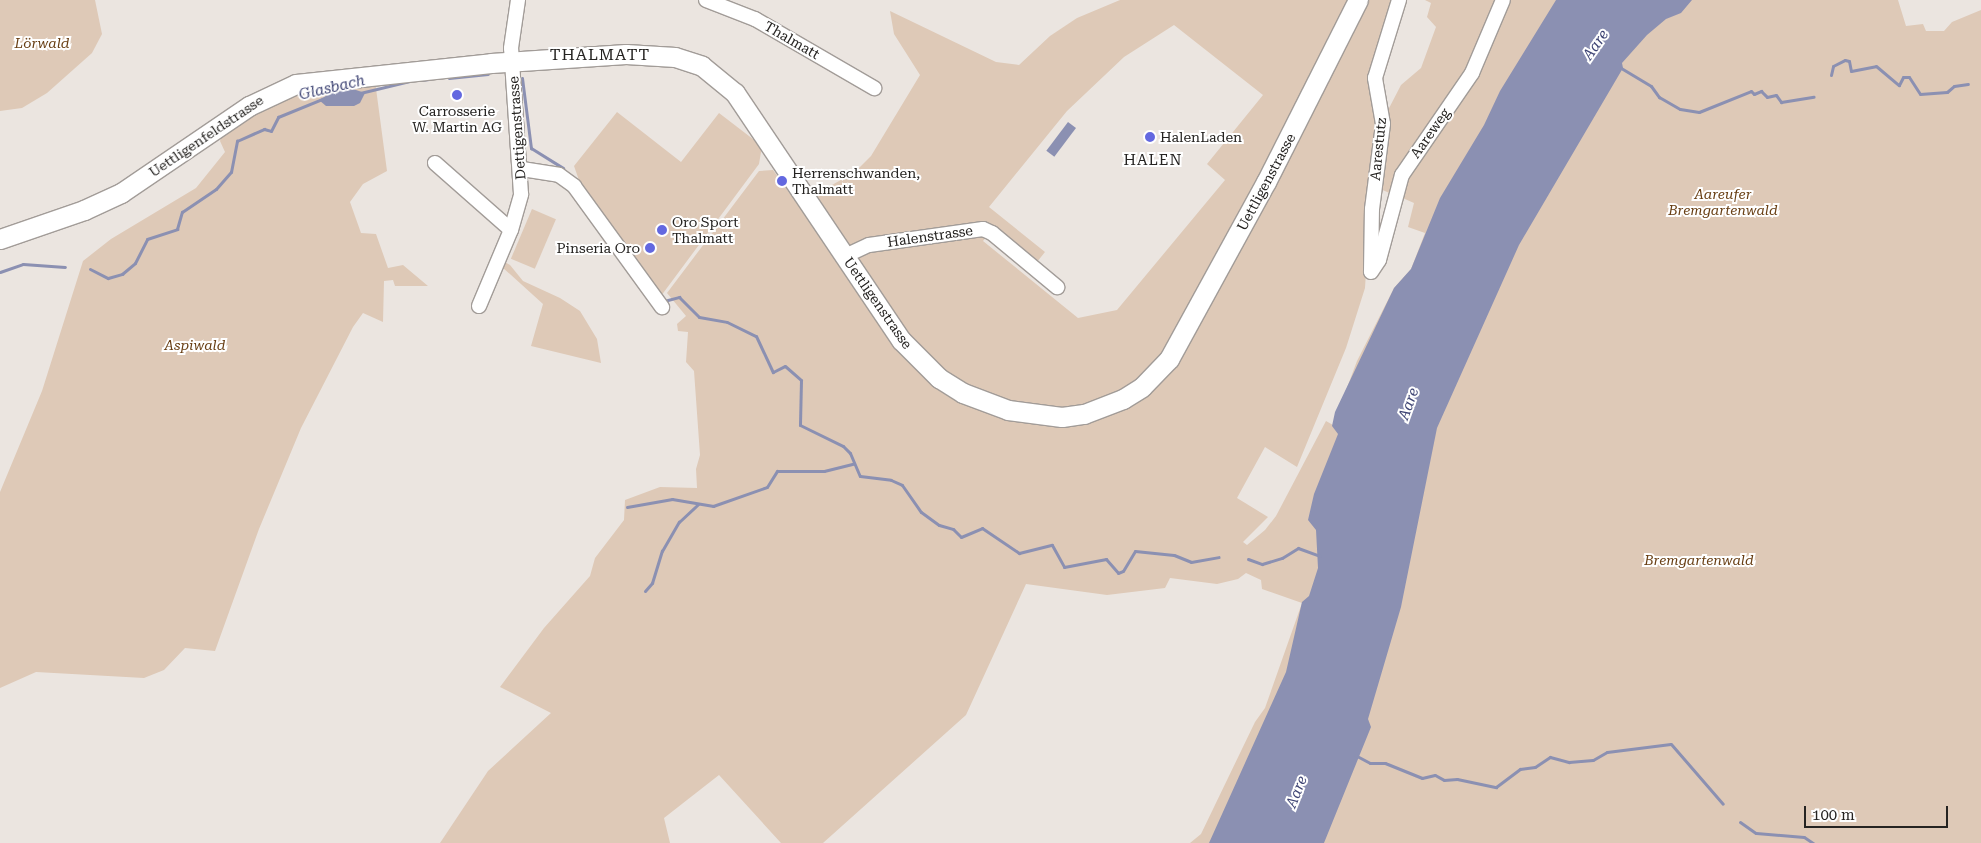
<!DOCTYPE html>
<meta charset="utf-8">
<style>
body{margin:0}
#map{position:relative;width:1981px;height:843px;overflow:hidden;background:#ebe5e0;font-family:"Roboto Serif",serif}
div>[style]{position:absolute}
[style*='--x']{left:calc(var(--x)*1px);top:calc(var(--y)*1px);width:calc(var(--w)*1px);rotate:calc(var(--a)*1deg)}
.green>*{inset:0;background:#dec9b7;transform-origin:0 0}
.water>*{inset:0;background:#8b90b2;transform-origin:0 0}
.stream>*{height:3px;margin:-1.5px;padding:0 1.5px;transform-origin:1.5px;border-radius:1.5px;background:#8b90b2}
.roads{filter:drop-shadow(1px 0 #a29c98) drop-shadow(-1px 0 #a29c98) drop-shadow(0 1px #a29c98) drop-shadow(0 -1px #a29c98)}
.minor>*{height:14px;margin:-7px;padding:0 7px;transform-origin:7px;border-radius:7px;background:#fff}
.major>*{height:19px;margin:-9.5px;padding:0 9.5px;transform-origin:9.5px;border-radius:9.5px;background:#fff}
.dots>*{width:14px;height:14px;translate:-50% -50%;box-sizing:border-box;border:2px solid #fff;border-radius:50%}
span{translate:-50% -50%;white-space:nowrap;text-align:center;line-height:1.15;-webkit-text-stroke:4px #fff;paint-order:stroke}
.street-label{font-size:14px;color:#252321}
.park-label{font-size:14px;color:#683e13;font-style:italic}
.poi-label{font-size:14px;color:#252321}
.left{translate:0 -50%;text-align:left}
.right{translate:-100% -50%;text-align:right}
.water-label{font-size:15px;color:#3e4474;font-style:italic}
.neighbourhood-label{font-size:15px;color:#252321;letter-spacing:1px}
.quarter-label{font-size:16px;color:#252321;letter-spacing:1px}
.scale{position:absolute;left:1804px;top:806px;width:144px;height:22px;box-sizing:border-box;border:2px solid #252321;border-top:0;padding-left:6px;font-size:15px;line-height:18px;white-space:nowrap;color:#252321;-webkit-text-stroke:4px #fff;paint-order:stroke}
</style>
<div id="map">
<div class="green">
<i style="clip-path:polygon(0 0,95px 0,102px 34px,92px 53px,47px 93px,22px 108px,0 111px)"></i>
<i style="clip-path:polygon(evenodd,1120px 0,1396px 0,1381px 40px,1365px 288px,1346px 348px,1297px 467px,1265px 447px,1237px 498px,1268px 517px,1243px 542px,1247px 545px,1265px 530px,1276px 516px,1326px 421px,1333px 425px,1357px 361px,1394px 288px,1411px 269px,1425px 233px,1408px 227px,1414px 203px,1398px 196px,1507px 0,1898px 0,1906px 26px,1923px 24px,1926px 31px,1944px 31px,1952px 22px,1981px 10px,1981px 843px,1190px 843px,1201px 834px,1255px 722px,1265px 708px,1302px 603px,1262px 589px,1261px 580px,1246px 573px,1238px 579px,1217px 584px,1170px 578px,1165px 588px,1107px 595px,1026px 584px,966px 715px,823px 843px,781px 843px,719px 775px,664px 818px,670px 843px,440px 843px,488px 771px,551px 713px,500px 687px,544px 628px,590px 576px,595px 558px,624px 520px,625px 500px,660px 487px,697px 488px,696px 469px,700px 455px,694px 371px,686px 362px,688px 332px,678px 331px,677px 324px,686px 316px,667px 293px,759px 171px,773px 170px,790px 194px,800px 203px,855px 172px,871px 156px,920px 75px,894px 34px,890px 11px,996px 62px,1019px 65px,1050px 36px,1077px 18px,1120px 0,1174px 25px,1263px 95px,1207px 164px,1225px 180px,1117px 310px,1078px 318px,983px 241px,993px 228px,1037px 262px,1045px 252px,989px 207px,1067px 111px,1124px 57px,1174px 25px)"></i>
<i style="clip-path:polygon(1425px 0,1501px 0,1478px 58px,1394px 195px,1378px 188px,1386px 114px,1401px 85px,1421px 68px,1436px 27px,1427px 17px,1431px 3px)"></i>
<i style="clip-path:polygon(375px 81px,387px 171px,363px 184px,350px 202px,361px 233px,376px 234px,388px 268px,403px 265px,428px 286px,395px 286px,393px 280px,384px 281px,383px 322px,363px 313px,353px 327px,301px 428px,259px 529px,215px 651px,185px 648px,164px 670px,144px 678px,36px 672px,0 688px,0 492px,42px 391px,83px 261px,111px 239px,196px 188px,225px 152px,220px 141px,223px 132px,278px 95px)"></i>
<i style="clip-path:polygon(617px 112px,681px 162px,719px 113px,762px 146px,759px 164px,661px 296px,581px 186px,574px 166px)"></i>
<i style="left:532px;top:209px;width:26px;height:54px;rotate:23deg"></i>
<i style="clip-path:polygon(503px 261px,510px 265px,523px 281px,560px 298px,580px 311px,597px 339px,601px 363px,531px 346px,543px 304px,501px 266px)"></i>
</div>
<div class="water">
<i style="clip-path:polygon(1556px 0,1692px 0,1681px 13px,1666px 19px,1647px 35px,1622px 63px,1623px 68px,1519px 245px,1437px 428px,1401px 607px,1368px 719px,1371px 727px,1324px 843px,1209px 843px,1286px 672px,1302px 602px,1309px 596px,1318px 568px,1316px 530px,1308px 520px,1314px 494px,1338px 434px,1332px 426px,1335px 412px,1394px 288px,1411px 269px,1440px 198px,1484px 125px,1500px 91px)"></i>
<i style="clip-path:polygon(353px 89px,365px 93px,360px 103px,354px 106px,326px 106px,319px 100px,336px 90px)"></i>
<i style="left:1068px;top:122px;width:10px;height:36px;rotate:37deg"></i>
</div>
<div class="stream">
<i style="--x:1621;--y:68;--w:35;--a:31"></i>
<i style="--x:1651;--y:86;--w:14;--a:54"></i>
<i style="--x:1659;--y:97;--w:24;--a:30"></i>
<i style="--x:1680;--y:109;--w:19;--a:9"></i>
<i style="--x:1699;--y:112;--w:56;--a:-22"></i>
<i style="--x:1751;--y:91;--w:4;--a:45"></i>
<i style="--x:1754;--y:94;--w:8;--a:-23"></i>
<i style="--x:1761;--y:91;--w:8;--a:45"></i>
<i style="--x:1767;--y:97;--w:9;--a:-13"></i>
<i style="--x:1776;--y:95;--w:9;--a:54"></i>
<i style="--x:1781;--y:102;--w:33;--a:-9"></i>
<i style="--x:1831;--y:75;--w:9;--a:-77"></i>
<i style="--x:1833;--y:66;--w:13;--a:-27"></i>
<i style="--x:1845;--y:60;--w:4;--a:14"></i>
<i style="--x:1849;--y:61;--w:10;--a:79"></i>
<i style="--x:1851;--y:71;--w:25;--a:-11"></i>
<i style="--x:1876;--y:66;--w:30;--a:40"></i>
<i style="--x:1899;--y:85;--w:9;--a:-63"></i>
<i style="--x:1903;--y:77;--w:6;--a:0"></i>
<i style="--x:1909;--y:77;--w:20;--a:57"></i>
<i style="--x:1920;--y:94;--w:27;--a:-4"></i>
<i style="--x:1947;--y:92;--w:9;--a:-41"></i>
<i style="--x:1954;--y:86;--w:14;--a:-8"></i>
<i style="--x:449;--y:78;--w:39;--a:-6"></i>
<i style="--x:522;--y:78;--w:71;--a:82.7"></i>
<i style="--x:531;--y:148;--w:38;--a:32"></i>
<i style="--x:421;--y:80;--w:8;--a:-7"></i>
<i style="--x:360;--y:93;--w:51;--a:-13.5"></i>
<i style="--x:90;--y:269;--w:20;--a:27"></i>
<i style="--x:108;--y:278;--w:15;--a:-16"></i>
<i style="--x:122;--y:274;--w:17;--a:-40"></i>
<i style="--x:135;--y:263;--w:27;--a:-63"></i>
<i style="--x:147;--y:239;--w:32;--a:-18"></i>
<i style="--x:177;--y:229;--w:18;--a:-74"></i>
<i style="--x:182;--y:212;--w:41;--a:-34.1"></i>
<i style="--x:216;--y:189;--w:23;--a:-49"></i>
<i style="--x:231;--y:172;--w:32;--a:-79"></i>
<i style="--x:237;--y:141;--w:30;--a:-24"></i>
<i style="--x:264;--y:129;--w:7;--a:16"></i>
<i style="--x:271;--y:131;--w:16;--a:-63"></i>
<i style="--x:278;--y:117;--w:48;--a:-22.2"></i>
<i style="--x:0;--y:272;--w:24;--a:-19"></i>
<i style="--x:23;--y:264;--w:42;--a:4.1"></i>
<i style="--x:664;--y:301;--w:16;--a:-15"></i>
<i style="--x:679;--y:297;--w:28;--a:45"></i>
<i style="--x:699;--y:317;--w:28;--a:10"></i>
<i style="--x:727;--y:322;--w:32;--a:26"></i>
<i style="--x:756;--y:336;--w:40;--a:65"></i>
<i style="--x:773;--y:372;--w:13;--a:-27"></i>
<i style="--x:785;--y:366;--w:21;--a:41"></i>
<i style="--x:801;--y:380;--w:45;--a:91.3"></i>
<i style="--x:800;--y:425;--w:48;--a:26"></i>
<i style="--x:843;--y:446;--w:10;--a:45"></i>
<i style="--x:850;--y:453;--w:25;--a:67"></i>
<i style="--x:860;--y:476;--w:31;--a:7"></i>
<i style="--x:891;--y:480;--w:12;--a:24"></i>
<i style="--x:902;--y:485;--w:33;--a:55"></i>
<i style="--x:921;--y:512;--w:22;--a:36"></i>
<i style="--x:939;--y:525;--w:15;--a:16"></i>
<i style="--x:953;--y:529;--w:11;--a:45"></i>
<i style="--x:961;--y:537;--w:23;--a:-23"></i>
<i style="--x:982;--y:528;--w:45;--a:34"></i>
<i style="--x:1019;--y:553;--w:34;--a:-14"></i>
<i style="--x:1052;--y:545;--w:25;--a:61"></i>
<i style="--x:1064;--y:567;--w:43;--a:-10.8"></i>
<i style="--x:1106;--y:559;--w:18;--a:49"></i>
<i style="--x:1118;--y:573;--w:5;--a:-22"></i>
<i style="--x:1123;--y:571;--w:23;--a:-59"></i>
<i style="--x:1135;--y:551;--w:39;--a:6"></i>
<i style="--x:1174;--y:555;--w:18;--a:22"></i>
<i style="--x:1191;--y:562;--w:28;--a:-10"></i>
<i style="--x:627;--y:507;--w:46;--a:-10.1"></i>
<i style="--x:672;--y:499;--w:42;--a:9.7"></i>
<i style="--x:713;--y:506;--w:57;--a:-19.4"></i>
<i style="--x:767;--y:487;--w:19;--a:-58"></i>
<i style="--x:777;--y:471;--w:47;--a:0"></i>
<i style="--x:824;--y:471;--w:30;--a:-14"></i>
<i style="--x:1248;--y:559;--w:15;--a:20"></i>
<i style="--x:1262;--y:564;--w:21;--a:-17"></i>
<i style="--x:1282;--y:558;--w:19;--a:-32"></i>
<i style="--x:1298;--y:548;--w:23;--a:20"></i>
<i style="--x:645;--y:591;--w:11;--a:-49"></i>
<i style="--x:652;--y:583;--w:34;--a:-73"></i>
<i style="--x:662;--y:551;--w:34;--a:-60"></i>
<i style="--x:679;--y:522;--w:26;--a:-43"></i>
<i style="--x:1355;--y:755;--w:17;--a:28"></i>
<i style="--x:1370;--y:763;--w:15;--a:0"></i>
<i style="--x:1385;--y:763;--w:40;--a:22"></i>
<i style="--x:1422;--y:778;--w:13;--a:-13"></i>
<i style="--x:1435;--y:775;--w:10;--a:29"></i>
<i style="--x:1444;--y:780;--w:13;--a:-4"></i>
<i style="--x:1457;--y:779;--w:40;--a:12"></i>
<i style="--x:1496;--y:787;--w:30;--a:-37"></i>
<i style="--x:1520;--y:769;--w:15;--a:-8"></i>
<i style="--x:1535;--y:767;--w:18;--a:-34"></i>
<i style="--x:1550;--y:757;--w:20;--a:15"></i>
<i style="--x:1569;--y:762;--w:24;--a:-5"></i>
<i style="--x:1593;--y:760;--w:16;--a:-30"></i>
<i style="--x:1607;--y:752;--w:64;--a:-7.1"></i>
<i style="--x:1671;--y:744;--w:79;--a:49.1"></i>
<i style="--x:1740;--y:822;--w:19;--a:35"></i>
<i style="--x:1756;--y:833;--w:48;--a:4.8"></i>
<i style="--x:1804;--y:837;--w:11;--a:34"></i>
</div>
<div class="roads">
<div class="minor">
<i style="--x:706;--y:0;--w:53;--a:21.2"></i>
<i style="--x:755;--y:19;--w:138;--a:30.1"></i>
<i style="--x:435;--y:163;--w:101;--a:41.4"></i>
<i style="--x:522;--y:169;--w:37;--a:9"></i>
<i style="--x:559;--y:175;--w:19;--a:36"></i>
<i style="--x:574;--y:186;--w:150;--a:54"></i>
<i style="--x:845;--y:256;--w:26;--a:-25"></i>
<i style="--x:869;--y:245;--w:115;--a:-8"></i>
<i style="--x:983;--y:229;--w:10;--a:24"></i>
<i style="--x:992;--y:233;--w:85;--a:39.7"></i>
<i style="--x:1371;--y:271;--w:62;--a:-89.1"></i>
<i style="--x:1372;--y:209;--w:86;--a:-82.6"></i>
<i style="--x:1383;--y:124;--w:47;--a:-99.9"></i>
<i style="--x:1375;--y:78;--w:82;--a:-72.9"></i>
<i style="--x:1371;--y:272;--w:14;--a:-56"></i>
<i style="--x:1379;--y:260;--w:88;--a:-74.9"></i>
<i style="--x:1402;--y:175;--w:124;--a:-55.5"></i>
<i style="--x:1472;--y:73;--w:79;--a:-67"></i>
<i style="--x:479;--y:306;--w:82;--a:-67.2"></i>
<i style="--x:511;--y:230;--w:37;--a:-74"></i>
<i style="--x:521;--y:194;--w:146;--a:-93.9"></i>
<i style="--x:511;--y:48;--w:49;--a:-81.7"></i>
</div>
<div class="major">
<i style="--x:0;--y:239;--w:89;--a:-19"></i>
<i style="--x:84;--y:210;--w:41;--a:-24.7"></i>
<i style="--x:121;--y:193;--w:155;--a:-34.2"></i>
<i style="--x:249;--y:106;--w:52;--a:-25.1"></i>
<i style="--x:296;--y:84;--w:196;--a:-6.1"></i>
<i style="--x:491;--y:63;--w:135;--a:-3.8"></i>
<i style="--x:626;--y:54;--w:49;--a:3.5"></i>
<i style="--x:675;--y:57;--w:28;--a:18"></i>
<i style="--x:702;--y:66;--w:43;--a:39.3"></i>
<i style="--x:735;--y:93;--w:298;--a:56.1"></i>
<i style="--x:901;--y:340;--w:54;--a:45"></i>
<i style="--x:939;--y:378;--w:28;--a:32"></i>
<i style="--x:963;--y:393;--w:48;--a:20.7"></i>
<i style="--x:1008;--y:410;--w:54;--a:7.4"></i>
<i style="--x:1062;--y:417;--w:22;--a:-8"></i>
<i style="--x:1084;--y:414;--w:42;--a:-21"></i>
<i style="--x:1123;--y:399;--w:22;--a:-32"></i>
<i style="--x:1142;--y:387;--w:39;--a:-46"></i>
<i style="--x:1169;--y:359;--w:202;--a:-61.3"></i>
<i style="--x:1266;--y:182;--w:204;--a:-63.2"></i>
</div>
</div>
<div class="dots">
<i style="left:457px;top:95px;background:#6368e0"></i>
<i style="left:1150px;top:137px;background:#6368e0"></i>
<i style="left:782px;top:181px;background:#6368e0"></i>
<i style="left:662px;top:230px;background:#6368e0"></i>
<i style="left:650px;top:248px;background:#6368e0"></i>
</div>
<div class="street-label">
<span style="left:792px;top:40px;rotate:30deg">Thalmatt</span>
<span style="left:517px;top:128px;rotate:-94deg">Dettigenstrasse</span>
<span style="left:1430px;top:133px;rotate:-55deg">Aareweg</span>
<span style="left:206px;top:136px;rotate:-34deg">Uettligenfeldstrasse</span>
<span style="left:1378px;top:149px;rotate:-84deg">Aarestutz</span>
<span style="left:1266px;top:182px;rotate:-62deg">Uettligenstrasse</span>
<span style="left:930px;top:236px;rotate:-8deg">Halenstrasse</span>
<span style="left:878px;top:303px;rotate:55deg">Uettligenstrasse</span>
</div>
<div class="park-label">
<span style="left:42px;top:43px">Lörwald</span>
<span style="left:1723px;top:202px">Aareufer<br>Bremgartenwald</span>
<span style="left:195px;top:345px">Aspiwald</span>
<span style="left:1699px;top:560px">Bremgartenwald</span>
</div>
<div class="poi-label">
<span style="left:457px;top:119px">Carrosserie<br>W. Martin AG</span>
<span class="left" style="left:1160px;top:137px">HalenLaden</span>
<span class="left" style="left:792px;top:181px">Herrenschwanden,<br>Thalmatt</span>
<span class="left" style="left:672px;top:230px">Oro Sport<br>Thalmatt</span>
<span class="right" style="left:640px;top:248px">Pinseria Oro</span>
</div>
<div class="water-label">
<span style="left:1596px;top:45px;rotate:-55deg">Aare</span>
<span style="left:332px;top:88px;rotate:-13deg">Glasbach</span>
<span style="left:1409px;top:404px;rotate:-70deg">Aare</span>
<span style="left:1297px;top:792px;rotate:-68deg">Aare</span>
</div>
<div class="neighbourhood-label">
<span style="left:1153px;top:161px">HALEN</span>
</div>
<div class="quarter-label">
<span style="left:600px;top:55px">THALMATT</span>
</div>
<div class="scale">100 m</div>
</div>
